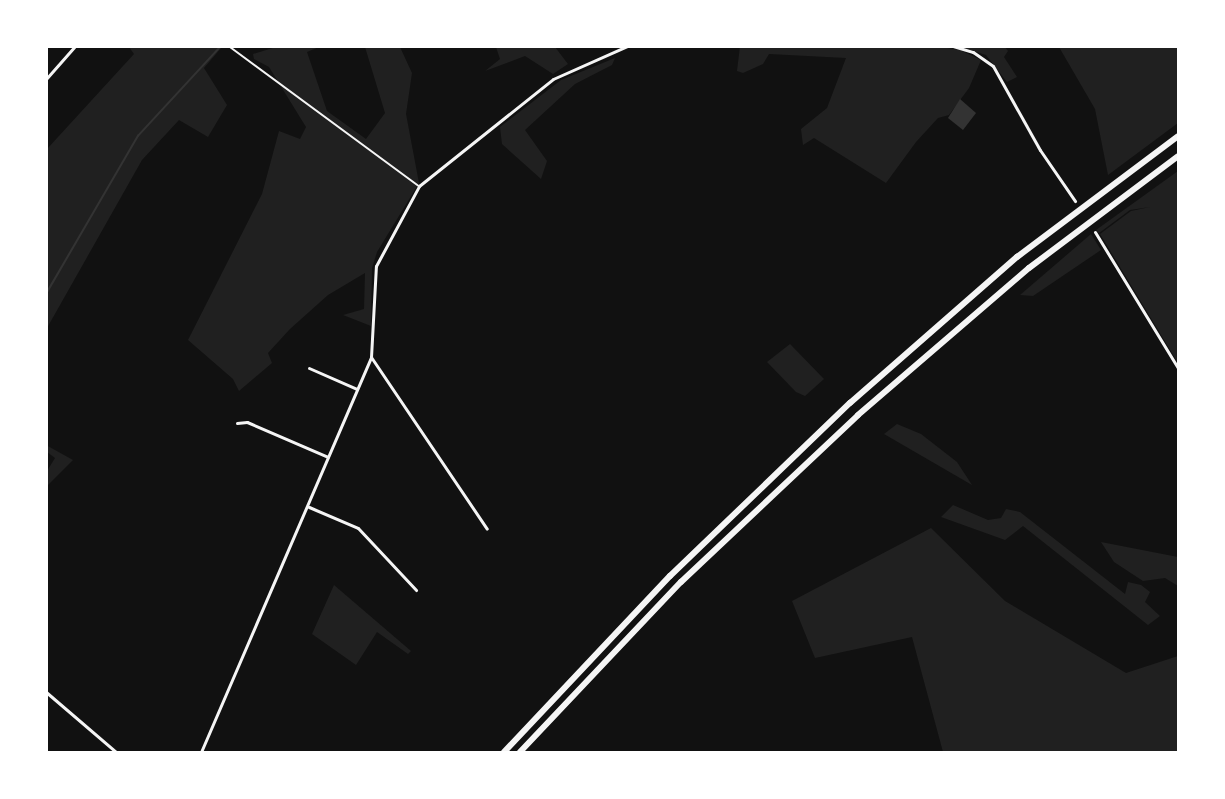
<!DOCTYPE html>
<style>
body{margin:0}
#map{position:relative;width:1225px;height:799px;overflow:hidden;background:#111;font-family:"PT Sans",sans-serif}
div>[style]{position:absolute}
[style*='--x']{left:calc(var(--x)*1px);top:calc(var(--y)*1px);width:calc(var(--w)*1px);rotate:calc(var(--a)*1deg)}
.green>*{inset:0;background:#202020}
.water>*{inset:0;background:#333}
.stream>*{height:1.5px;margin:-0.75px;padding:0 0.75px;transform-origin:0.75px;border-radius:0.75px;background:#333}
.service>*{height:1.5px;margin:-0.75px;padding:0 0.75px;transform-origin:0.75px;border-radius:0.75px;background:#f5f5f5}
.minor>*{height:3px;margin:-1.5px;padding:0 1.5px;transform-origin:1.5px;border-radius:1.5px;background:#f5f5f5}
.motorway>*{height:6px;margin:-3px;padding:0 3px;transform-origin:3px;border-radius:3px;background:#f5f5f5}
span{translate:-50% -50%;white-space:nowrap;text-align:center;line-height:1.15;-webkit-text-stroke:6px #fff;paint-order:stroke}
.frame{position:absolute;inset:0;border:48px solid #fff;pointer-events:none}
</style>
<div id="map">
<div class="green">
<i style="clip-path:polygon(740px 46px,941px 47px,960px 50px,981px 60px,969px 88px,949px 115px,938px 118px,916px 142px,886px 183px,814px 138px,803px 145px,801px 129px,827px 108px,846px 58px,769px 54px,763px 64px,743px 73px,737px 71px)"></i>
<i style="clip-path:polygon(129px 47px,222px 47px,204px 68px,227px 105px,208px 137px,179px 120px,142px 160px,47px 328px,47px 149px,134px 54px)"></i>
<i style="clip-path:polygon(276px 47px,319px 47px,307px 52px,327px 111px,366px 139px,385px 113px,365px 47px,400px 47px,412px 73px,406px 114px,419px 183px,377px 252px,372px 268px,371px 326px,343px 315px,364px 309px,365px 273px,328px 295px,290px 329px,268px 353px,272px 363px,239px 391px,233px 379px,188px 340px,262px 194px,279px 131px,300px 139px,306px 127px,269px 67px,254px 59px,253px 54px)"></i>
<i style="clip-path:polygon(496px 47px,555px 47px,568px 64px,553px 74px,525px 56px,485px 71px,500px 59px)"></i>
<i style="clip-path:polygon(961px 47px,1005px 47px,1008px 51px,1004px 57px,1017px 77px,1007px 82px,986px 55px)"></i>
<i style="clip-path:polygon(1059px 47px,1178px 47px,1178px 123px,1108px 175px,1095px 109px)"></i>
<i style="clip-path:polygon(615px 58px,612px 65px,575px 84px,525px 130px,547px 161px,541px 179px,502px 144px,500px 127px,561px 80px)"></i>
<i style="clip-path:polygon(1178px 171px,1178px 363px,1100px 234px,1131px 211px,1150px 207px,1130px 210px,1099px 233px,1096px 230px)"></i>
<i style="clip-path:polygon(1091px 234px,1101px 250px,1033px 296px,1020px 295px)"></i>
<i style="clip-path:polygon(790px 344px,824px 379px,805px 396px,796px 392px,767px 362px)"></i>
<i style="clip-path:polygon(897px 424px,921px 434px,957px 462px,972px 485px,884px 434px)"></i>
<i style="clip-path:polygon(46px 445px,73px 460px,47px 486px,47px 471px,55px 458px,47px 452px)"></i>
<i style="clip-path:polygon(953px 505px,988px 520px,1001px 518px,1006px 509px,1020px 512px,1125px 594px,1128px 582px,1141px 585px,1150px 592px,1145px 602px,1160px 616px,1148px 625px,1023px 526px,1005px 540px,941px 517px)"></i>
<i style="clip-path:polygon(931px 528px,1005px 601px,1126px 673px,1178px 656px,1178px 752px,943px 752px,912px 637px,815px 658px,792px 601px)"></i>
<i style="clip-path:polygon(1101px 542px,1178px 557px,1178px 586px,1165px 578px,1143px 581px,1114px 562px)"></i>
<i style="clip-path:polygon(334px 585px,411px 651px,408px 654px,377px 632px,356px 665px,312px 634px)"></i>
</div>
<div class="water">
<i style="clip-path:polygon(960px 99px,976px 113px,963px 130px,948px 118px)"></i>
</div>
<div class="stream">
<i style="--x:46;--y:294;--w:183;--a:-59.8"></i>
<i style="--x:138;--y:136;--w:122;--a:-47.3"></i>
</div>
<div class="service">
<i style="--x:229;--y:46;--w:236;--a:36.4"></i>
</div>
<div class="minor">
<i style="--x:953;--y:46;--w:21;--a:17"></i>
<i style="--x:973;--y:52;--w:24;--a:35"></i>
<i style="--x:993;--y:66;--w:96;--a:60.8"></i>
<i style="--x:1040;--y:150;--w:62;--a:55.5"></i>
<i style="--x:46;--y:79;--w:44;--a:-48.7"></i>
<i style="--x:1095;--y:232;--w:159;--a:58.6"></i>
<i style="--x:371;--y:357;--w:207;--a:56"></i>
<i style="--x:309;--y:368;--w:52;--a:23.6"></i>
<i style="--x:237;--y:423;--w:10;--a:-6"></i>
<i style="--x:247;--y:422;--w:88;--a:23.4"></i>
<i style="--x:309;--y:507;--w:53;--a:23.2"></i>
<i style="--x:358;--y:528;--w:85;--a:46.9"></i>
<i style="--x:46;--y:692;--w:92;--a:40.6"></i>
<i style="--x:201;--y:752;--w:430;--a:-66.7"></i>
<i style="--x:371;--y:357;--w:91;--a:-86.9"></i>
<i style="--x:376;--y:266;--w:91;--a:-61.7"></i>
<i style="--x:419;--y:186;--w:171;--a:-38.6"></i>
<i style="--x:553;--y:79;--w:81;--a:-24"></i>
</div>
<div class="motorway">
<i style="--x:504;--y:752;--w:242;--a:-46.7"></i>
<i style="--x:670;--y:576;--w:250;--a:-43.9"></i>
<i style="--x:850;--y:403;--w:222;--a:-41.2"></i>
<i style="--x:1017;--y:257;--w:201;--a:-36.9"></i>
<i style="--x:520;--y:752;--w:234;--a:-46.6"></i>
<i style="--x:681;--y:582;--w:243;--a:-43.3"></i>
<i style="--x:858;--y:415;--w:225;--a:-40.7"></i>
<i style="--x:1029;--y:268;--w:186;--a:-36.9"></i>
</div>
<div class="frame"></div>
</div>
